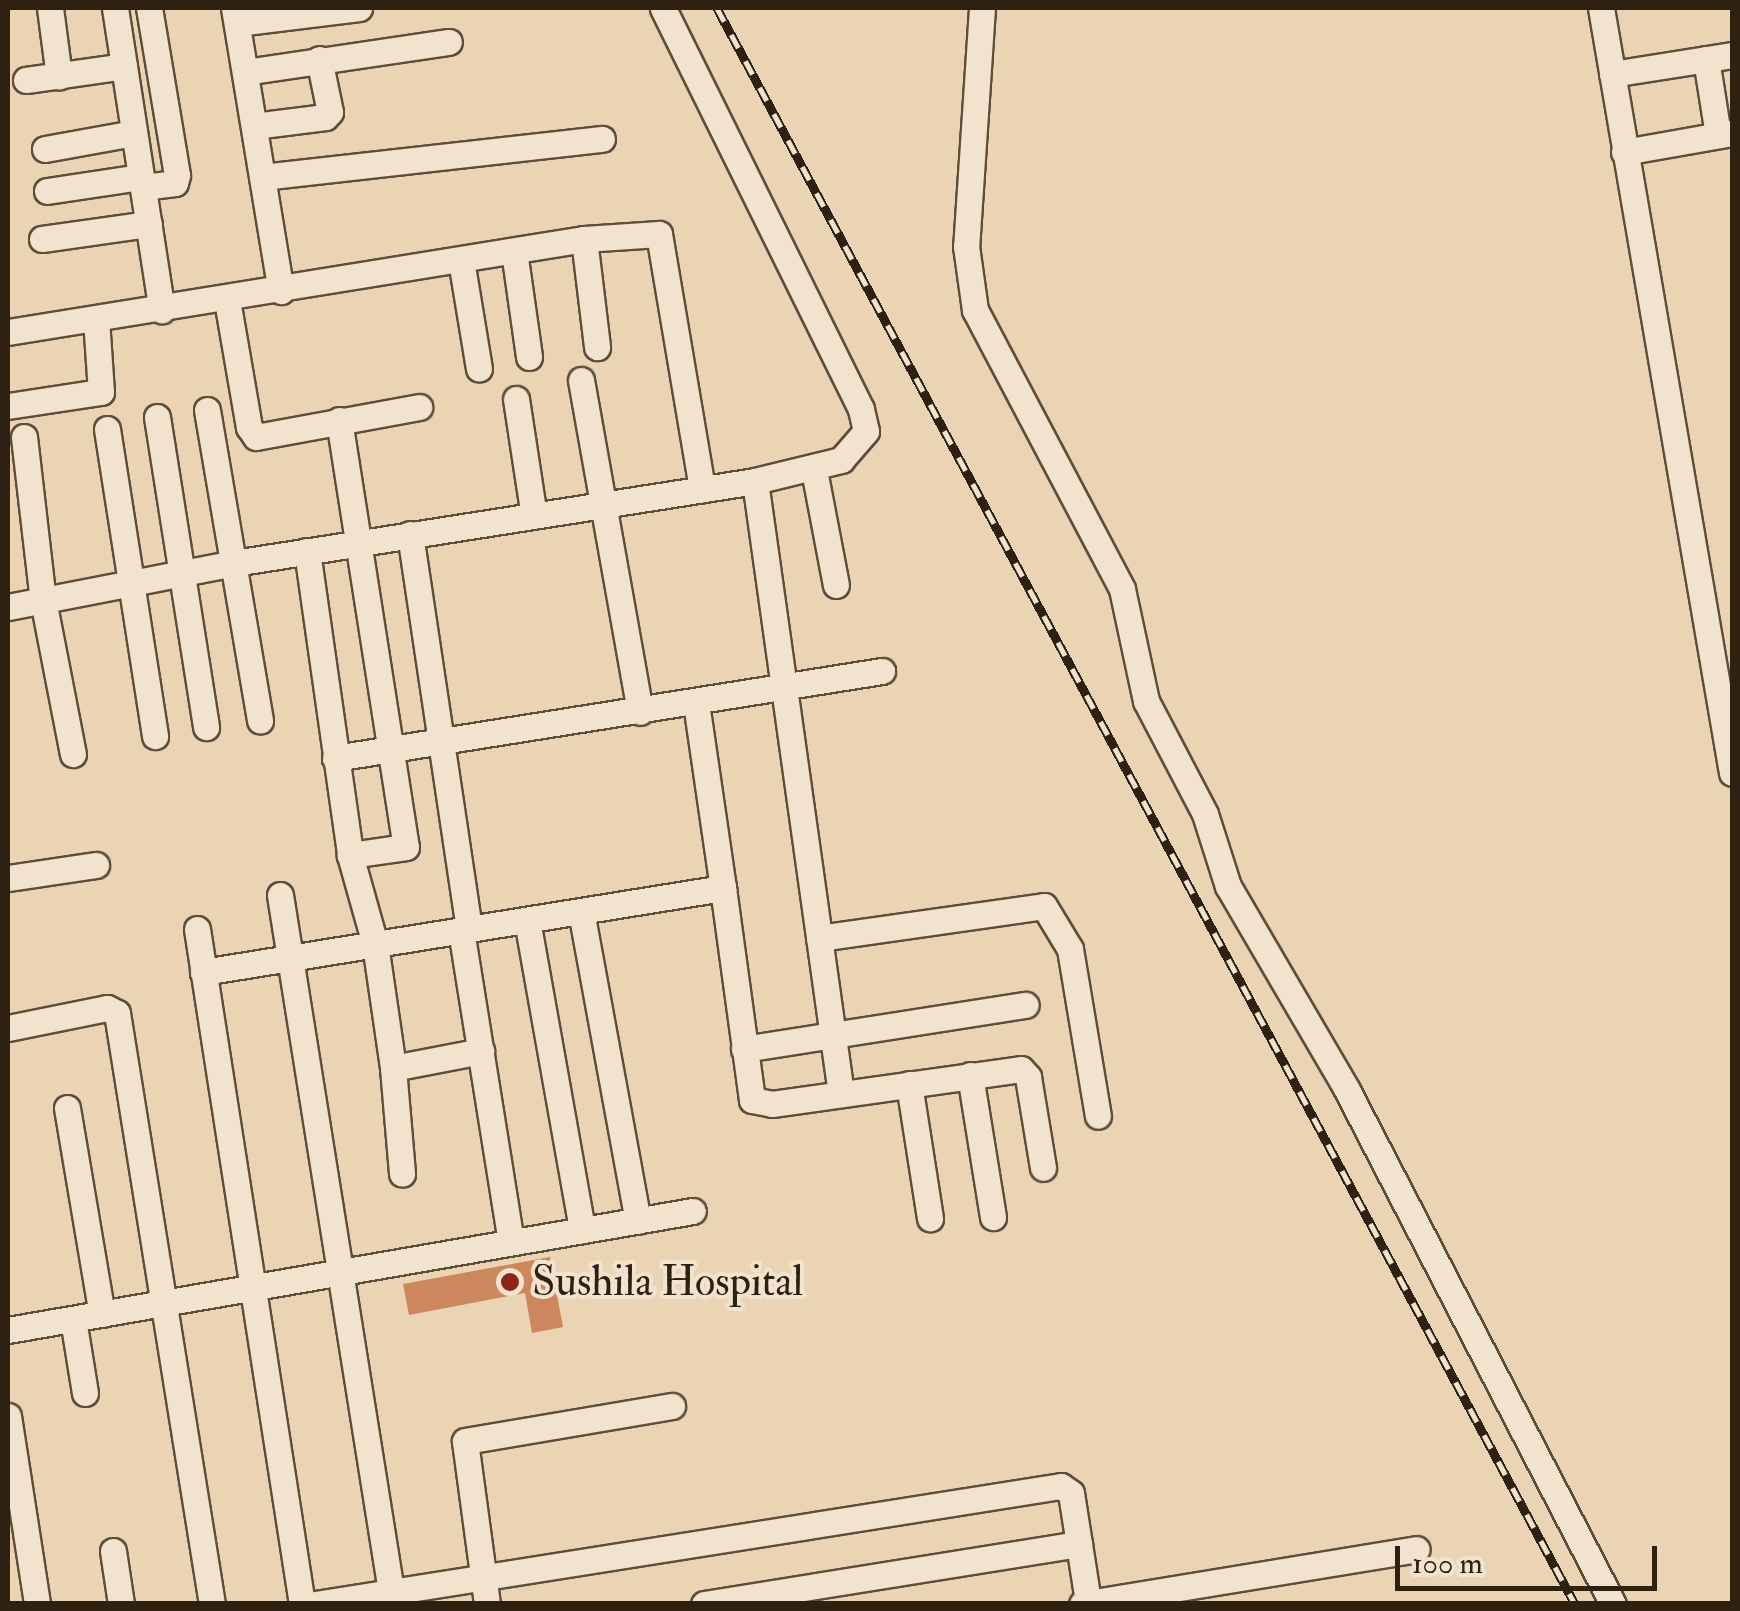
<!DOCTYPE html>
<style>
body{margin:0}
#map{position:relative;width:1740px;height:1611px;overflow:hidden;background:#ead4b4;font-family:"IM FELL Double Pica",serif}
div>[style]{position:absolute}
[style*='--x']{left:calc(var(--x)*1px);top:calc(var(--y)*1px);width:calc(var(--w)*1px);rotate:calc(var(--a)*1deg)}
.building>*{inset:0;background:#cc875d}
.roads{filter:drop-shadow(2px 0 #5d4e3a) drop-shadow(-2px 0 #5d4e3a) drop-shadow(0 2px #5d4e3a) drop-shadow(0 -2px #5d4e3a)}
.minor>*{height:25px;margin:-12.5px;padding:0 12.5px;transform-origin:12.5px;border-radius:12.5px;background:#f1e3ce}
.rail>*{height:9px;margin-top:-4.5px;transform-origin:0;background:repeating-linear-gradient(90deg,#f1e3ce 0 15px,#2e2111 0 30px);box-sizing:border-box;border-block:2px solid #2e2111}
.dots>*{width:28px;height:28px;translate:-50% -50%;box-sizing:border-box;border:5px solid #f1e3ce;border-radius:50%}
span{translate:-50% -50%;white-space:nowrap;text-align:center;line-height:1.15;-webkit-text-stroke:8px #f1e3ce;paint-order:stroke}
.poi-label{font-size:42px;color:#2e2111}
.left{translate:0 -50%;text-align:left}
.frame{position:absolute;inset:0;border:10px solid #2e2111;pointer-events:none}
.scale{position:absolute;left:1395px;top:1546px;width:262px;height:45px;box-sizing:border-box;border:5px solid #2e2111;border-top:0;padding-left:12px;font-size:30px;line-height:35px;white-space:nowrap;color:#2e2111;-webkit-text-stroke:8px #f1e3ce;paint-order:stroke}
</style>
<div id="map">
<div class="building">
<i style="clip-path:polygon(550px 1257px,563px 1327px,532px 1333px,525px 1293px,409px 1315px,403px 1284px)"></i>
</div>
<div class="roads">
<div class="minor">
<i style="--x:50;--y:8;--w:69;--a:82.5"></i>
<i style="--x:115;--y:8;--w:306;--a:81.2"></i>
<i style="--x:234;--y:8;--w:287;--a:80.6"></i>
<i style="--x:982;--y:8;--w:239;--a:93.8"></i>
<i style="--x:966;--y:246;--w:65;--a:82"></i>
<i style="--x:975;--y:310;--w:315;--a:62.2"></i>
<i style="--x:1122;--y:589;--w:115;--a:77.9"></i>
<i style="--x:1146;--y:701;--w:127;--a:62.4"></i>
<i style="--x:1205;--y:814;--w:76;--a:72.3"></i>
<i style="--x:1228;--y:886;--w:236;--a:59.7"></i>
<i style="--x:1347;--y:1090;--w:579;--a:62.64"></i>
<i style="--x:1601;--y:8;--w:776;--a:80.28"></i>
<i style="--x:237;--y:23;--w:123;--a:-7"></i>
<i style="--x:1706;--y:59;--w:77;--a:81"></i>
<i style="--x:245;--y:72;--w:206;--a:-8.4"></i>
<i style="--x:1612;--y:74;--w:121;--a:-9"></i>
<i style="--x:26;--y:80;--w:99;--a:-8.1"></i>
<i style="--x:254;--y:126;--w:72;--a:-7.2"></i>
<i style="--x:325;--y:117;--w:7;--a:-45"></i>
<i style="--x:330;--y:112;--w:54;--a:-101.7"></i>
<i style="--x:45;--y:149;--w:90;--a:-10.2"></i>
<i style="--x:1624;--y:152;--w:110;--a:-10"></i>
<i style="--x:262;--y:177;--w:342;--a:-6.4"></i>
<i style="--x:143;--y:187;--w:32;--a:-7"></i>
<i style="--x:175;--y:183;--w:8;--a:-76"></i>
<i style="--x:177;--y:175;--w:169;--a:-99.5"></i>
<i style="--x:47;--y:191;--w:95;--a:-8.5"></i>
<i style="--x:42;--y:239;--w:108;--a:-8"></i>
<i style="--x:584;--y:239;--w:109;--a:83.1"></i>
<i style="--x:514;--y:251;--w:107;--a:81.9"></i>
<i style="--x:461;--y:260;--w:110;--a:80.6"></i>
<i style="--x:227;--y:300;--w:129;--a:80.2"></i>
<i style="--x:249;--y:427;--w:12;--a:55"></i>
<i style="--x:256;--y:437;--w:166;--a:-10.4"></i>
<i style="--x:8;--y:332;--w:583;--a:-9.17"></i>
<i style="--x:584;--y:239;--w:75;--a:-3.8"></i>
<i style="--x:659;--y:234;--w:259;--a:80.4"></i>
<i style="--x:581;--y:380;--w:337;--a:79.9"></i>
<i style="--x:516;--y:399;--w:118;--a:81.3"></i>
<i style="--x:8;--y:406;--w:94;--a:-8.6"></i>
<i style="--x:101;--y:392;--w:73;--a:-93.9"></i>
<i style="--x:207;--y:410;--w:315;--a:80.3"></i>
<i style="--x:157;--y:417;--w:314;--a:81"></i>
<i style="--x:339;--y:420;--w:432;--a:81.1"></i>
<i style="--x:406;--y:847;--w:57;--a:171.9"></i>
<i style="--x:107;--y:429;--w:311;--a:81.1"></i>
<i style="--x:24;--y:437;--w:164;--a:83.4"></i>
<i style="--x:43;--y:600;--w:157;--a:79"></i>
<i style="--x:814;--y:470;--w:117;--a:79.2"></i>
<i style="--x:755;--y:481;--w:619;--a:82.01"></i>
<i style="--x:410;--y:534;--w:399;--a:81.5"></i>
<i style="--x:307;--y:551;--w:307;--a:81.9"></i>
<i style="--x:350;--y:855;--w:92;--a:74.3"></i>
<i style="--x:375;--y:944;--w:125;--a:81.7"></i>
<i style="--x:393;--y:1068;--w:90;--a:-10.9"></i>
<i style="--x:8;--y:607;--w:230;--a:-11"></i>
<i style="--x:234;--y:563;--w:527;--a:-8.94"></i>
<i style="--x:755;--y:481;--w:89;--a:-13.7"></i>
<i style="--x:841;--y:460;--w:38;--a:-49"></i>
<i style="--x:866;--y:431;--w:23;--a:-103"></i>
<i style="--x:861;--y:409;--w:447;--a:-116.3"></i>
<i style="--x:335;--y:758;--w:554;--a:-9.04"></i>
<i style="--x:8;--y:878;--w:89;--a:-8.4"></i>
<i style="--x:723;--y:888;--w:214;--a:82.2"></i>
<i style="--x:752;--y:1100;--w:20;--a:11"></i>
<i style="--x:772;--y:1104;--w:251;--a:-8"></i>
<i style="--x:1021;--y:1069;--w:11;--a:49"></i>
<i style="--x:1028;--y:1077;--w:92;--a:80.6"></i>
<i style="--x:280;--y:895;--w:718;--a:80.94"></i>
<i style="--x:581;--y:911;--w:315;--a:79.6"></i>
<i style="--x:527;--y:920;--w:315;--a:79.9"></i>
<i style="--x:197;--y:929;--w:683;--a:81.16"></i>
<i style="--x:461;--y:930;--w:316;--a:80.9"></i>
<i style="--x:819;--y:938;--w:227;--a:-8.1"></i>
<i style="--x:1044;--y:906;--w:50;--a:58.8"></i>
<i style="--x:1070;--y:949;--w:169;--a:80.5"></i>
<i style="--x:203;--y:972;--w:527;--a:-9.18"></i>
<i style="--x:723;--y:888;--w:188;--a:-98.3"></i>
<i style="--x:8;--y:1028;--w:101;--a:-11.4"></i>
<i style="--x:107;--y:1008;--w:11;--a:27"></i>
<i style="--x:117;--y:1013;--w:599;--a:80.87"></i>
<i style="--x:744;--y:1049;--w:285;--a:-8.9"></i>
<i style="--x:393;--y:1068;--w:106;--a:85.1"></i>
<i style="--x:970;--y:1075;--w:144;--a:80.8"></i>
<i style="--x:909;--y:1084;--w:136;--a:81.1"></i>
<i style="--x:67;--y:1108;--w:209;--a:80.4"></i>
<i style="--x:73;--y:1319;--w:75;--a:80.8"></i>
<i style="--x:8;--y:1330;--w:695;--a:-9.86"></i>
<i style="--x:8;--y:1416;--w:190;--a:81.2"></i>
<i style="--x:113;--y:1551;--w:54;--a:81.4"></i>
<i style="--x:315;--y:1604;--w:755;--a:-8.99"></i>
<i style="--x:1061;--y:1486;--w:12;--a:35"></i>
<i style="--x:1071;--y:1493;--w:110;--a:81.1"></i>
<i style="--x:487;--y:1604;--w:164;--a:-97.7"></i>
<i style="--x:465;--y:1441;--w:210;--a:-9.6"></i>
<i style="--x:704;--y:1604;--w:380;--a:-9.1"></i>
<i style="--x:1082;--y:1604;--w:339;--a:-9.3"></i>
</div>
</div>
<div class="rail">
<i style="--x:717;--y:8;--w:1812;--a:61.74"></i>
</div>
<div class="dots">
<i style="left:510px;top:1282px;background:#8f2418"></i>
</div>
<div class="poi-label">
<span class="left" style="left:532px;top:1282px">Sushila Hospital</span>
</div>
<div class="frame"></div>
<div class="scale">100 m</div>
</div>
